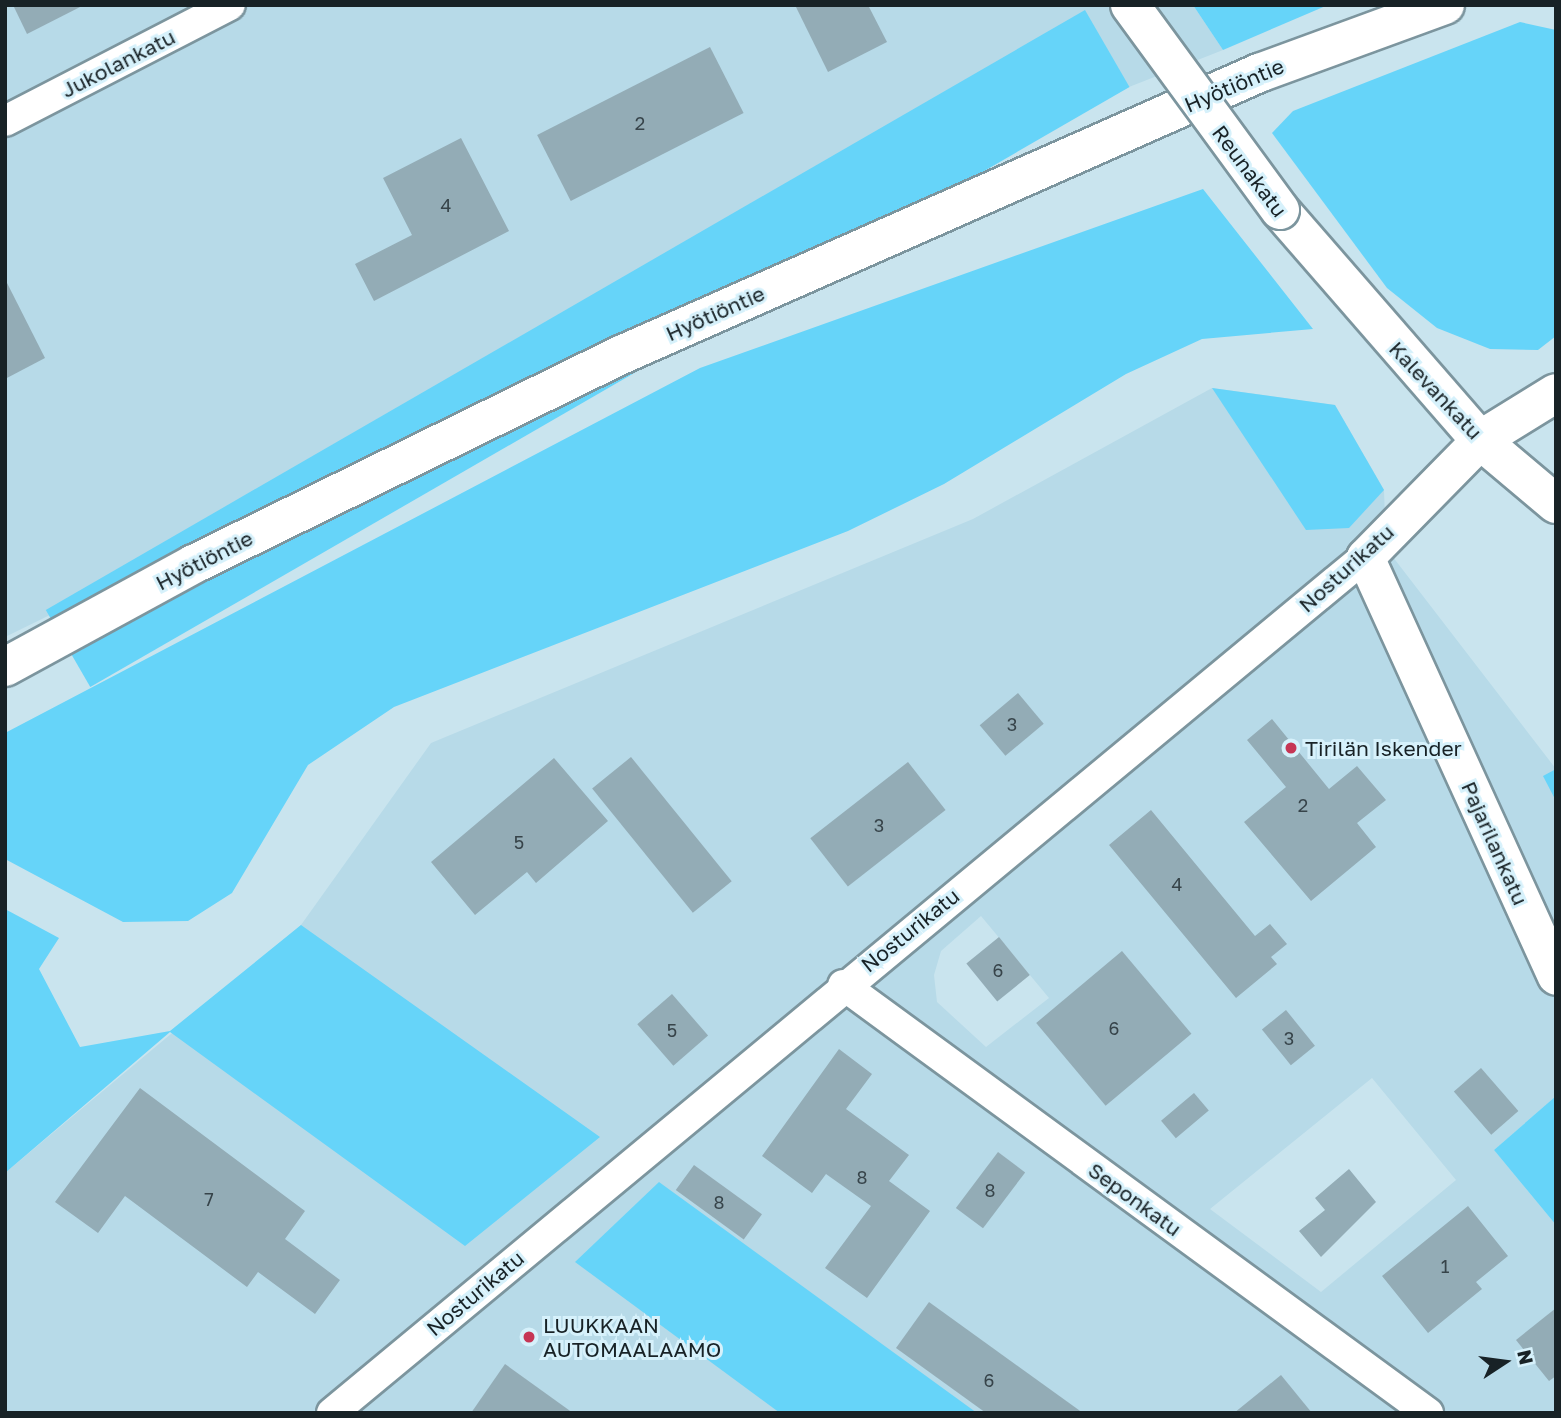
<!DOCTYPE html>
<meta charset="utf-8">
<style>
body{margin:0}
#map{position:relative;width:1561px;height:1418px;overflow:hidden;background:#c9e4ee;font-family:"Golos Text",sans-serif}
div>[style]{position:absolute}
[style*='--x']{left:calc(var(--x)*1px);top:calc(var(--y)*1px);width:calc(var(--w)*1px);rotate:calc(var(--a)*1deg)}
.built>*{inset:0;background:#b7dae8}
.green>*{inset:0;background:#66d4f9;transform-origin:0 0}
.building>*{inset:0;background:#93acb6;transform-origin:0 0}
.roads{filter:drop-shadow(2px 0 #7c959e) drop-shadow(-2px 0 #7c959e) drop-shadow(0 2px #7c959e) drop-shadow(0 -2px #7c959e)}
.minor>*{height:30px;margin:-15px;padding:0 15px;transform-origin:15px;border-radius:15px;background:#fff}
.tertiary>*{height:37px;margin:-18.5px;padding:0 18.5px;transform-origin:18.5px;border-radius:18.5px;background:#fff}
.secondary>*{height:38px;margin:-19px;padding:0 19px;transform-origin:19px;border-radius:19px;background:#fff}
.bridges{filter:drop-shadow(2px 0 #7c959e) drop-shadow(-2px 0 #7c959e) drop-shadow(0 2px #7c959e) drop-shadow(0 -2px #7c959e)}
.secondary-bridge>*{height:38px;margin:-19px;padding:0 19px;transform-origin:19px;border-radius:19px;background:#fff}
.dots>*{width:19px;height:19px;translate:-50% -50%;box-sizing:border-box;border:4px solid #d6f1fb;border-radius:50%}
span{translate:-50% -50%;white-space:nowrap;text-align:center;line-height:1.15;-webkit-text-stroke:6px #d6f1fb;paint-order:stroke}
.number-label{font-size:18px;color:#37444a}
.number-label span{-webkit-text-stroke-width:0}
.street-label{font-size:21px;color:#182226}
.poi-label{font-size:21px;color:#182226}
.left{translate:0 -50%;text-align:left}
.frame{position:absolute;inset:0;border:7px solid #182226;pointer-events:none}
.north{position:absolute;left:1470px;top:1327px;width:70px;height:70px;-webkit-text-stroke:5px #d6f1fb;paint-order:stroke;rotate:77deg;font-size:19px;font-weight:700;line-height:28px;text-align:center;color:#182226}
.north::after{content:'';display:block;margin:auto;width:24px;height:32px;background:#182226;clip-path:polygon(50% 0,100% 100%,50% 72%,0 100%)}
</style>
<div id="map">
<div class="built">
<i style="clip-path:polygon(5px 5px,1193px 5px,1223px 50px,1129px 87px,5px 637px)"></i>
<i style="clip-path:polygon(evenodd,1212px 388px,1335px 405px,1384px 490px,1386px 548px,1556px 769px,1556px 1096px,1494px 1150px,1556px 1225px,1556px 1413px,5px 1413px,5px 1173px,301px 925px,431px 743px,973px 519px,1212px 388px,981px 916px,1049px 998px,986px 1047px,937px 1002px,934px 975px,941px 951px,981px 916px,1212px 388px,1372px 1078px,1456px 1180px,1321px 1292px,1210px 1209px,1372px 1078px)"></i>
</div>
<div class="green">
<i style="clip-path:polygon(1193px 5px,1328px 5px,1223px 50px)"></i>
<i style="left:1085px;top:10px;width:89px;height:1200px;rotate:60deg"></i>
<i style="clip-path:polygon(1520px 22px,1556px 30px,1556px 336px,1538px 350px,1490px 349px,1437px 328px,1387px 288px,1272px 133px,1293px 111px)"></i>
<i style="clip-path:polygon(1203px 189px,1313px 329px,1202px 339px,1126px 374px,944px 484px,848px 531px,394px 707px,308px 765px,232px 893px,188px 921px,123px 922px,5px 859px,5px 733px,700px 368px)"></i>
<i style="clip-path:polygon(1212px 388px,1335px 405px,1384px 490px,1349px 528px,1306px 530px)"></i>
<i style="clip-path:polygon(1556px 769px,1556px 801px,1543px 776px)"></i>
<i style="clip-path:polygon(5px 909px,59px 938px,39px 969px,80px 1047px,170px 1031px,301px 925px,600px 1137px,465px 1246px,170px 1032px,5px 1173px)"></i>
<i style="clip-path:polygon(1556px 1096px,1556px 1225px,1494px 1150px)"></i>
<i style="clip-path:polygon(659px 1182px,977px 1413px,780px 1413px,575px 1262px)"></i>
</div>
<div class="building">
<i style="clip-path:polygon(13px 5px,84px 5px,27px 34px)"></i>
<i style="clip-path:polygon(795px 5px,868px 5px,887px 42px,828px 72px)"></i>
<i style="left:710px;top:47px;width:74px;height:194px;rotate:63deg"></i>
<i style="clip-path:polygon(461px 138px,509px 231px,374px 301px,355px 264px,412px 235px,383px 178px)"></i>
<i style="clip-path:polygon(5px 279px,45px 358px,5px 379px)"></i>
<i style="left:1018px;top:693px;width:40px;height:50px;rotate:50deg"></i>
<i style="clip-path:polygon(1272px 719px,1329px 789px,1357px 766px,1386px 800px,1357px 823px,1376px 847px,1311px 901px,1244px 822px,1286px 787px,1247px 740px)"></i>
<i style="left:631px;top:757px;width:160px;height:50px;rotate:51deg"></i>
<i style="clip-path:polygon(554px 758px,608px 821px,536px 883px,527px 872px,475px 915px,431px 862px)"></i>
<i style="left:908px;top:762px;width:61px;height:124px;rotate:52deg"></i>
<i style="clip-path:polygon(1151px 810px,1255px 936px,1270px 924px,1287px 944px,1271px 957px,1277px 964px,1236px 998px,1109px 845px)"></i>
<i style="left:999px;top:937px;width:49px;height:42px;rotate:51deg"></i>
<i style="left:1122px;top:951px;width:108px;height:112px;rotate:50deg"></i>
<i style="left:672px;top:994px;width:55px;height:46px;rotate:49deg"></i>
<i style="left:1286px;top:1010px;width:46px;height:31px;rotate:51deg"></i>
<i style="clip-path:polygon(839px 1049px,872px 1074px,846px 1109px,909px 1155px,889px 1181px,930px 1211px,867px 1298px,825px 1268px,871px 1206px,826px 1174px,812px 1193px,762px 1156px)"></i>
<i style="left:1481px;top:1068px;width:57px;height:36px;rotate:49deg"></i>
<i style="clip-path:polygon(140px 1088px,305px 1211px,285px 1239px,340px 1280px,315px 1314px,258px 1272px,247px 1287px,125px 1196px,98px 1233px,55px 1202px)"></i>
<i style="left:1194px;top:1093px;width:23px;height:43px;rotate:50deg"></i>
<i style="left:998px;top:1152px;width:34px;height:70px;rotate:37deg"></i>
<i style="left:694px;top:1165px;width:84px;height:31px;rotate:36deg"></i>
<i style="clip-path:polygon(1349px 1169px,1376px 1202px,1321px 1257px,1299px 1231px,1325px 1210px,1315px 1198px)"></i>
<i style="clip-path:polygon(1468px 1206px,1508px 1256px,1476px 1282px,1482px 1289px,1428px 1333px,1382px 1276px)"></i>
<i style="clip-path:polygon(929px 1302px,1083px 1413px,986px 1413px,896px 1348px)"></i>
<i style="clip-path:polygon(1556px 1308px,1556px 1376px,1549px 1381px,1516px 1340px)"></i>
<i style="clip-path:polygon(505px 1364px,573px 1413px,471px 1413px)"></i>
<i style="clip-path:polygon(1281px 1375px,1312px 1413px,1234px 1413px)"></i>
</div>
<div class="roads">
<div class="minor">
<i style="--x:5;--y:121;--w:253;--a:-27.3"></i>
<i style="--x:843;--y:985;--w:725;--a:36.19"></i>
<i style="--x:332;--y:1413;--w:1342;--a:-39.65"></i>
</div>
<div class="tertiary">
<i style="--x:1480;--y:440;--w:164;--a:134.5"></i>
<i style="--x:1365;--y:557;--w:460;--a:65.5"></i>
</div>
<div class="secondary">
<i style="--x:1280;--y:210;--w:305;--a:49"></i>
<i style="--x:1480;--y:440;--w:99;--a:40.1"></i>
<i style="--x:1480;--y:440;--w:89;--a:-31.7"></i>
<i style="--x:5;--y:667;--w:215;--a:-28.6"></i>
<i style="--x:194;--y:564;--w:475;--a:-26.1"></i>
<i style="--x:621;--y:355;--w:698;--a:-23.85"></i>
<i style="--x:1259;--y:73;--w:198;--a:-20.1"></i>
</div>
</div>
<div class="bridges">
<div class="secondary-bridge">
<i style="--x:1130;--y:5;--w:254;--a:53.8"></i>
</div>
</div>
<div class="dots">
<i style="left:1291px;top:748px;background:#c63655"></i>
<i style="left:529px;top:1337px;background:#c63655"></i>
</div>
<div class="number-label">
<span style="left:640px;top:123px">2</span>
<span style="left:446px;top:205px">4</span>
<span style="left:1012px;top:724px">3</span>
<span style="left:1303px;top:805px">2</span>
<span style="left:879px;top:825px">3</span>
<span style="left:519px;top:842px">5</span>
<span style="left:1177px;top:884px">4</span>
<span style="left:998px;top:970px">6</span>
<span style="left:1114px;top:1028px">6</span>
<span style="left:672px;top:1030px">5</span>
<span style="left:1289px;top:1038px">3</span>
<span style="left:862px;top:1177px">8</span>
<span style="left:990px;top:1190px">8</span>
<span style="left:209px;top:1199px">7</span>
<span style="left:719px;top:1202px">8</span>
<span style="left:1445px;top:1266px">1</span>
<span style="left:989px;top:1380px">6</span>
</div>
<div class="street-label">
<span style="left:118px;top:63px;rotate:-27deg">Jukolankatu</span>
<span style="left:1234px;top:85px;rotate:-23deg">Hyötiöntie</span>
<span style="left:1250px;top:171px;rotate:53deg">Reunakatu</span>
<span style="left:715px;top:313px;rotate:-24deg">Hyötiöntie</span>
<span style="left:1436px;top:390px;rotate:47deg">Kalevankatu</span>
<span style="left:204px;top:560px;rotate:-27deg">Hyötiöntie</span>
<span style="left:1346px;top:568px;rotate:-42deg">Nosturikatu</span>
<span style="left:1495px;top:843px;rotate:66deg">Pajarilankatu</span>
<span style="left:910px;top:930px;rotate:-39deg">Nosturikatu</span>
<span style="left:1135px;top:1199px;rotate:36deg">Seponkatu</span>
<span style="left:475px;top:1293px;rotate:-40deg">Nosturikatu</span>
</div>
<div class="poi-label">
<span class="left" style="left:1305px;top:748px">Tirilän Iskender</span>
<span class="left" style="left:543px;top:1337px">LUUKKAAN<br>AUTOMAALAAMO</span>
</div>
<div class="frame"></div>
<div class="north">N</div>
</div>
